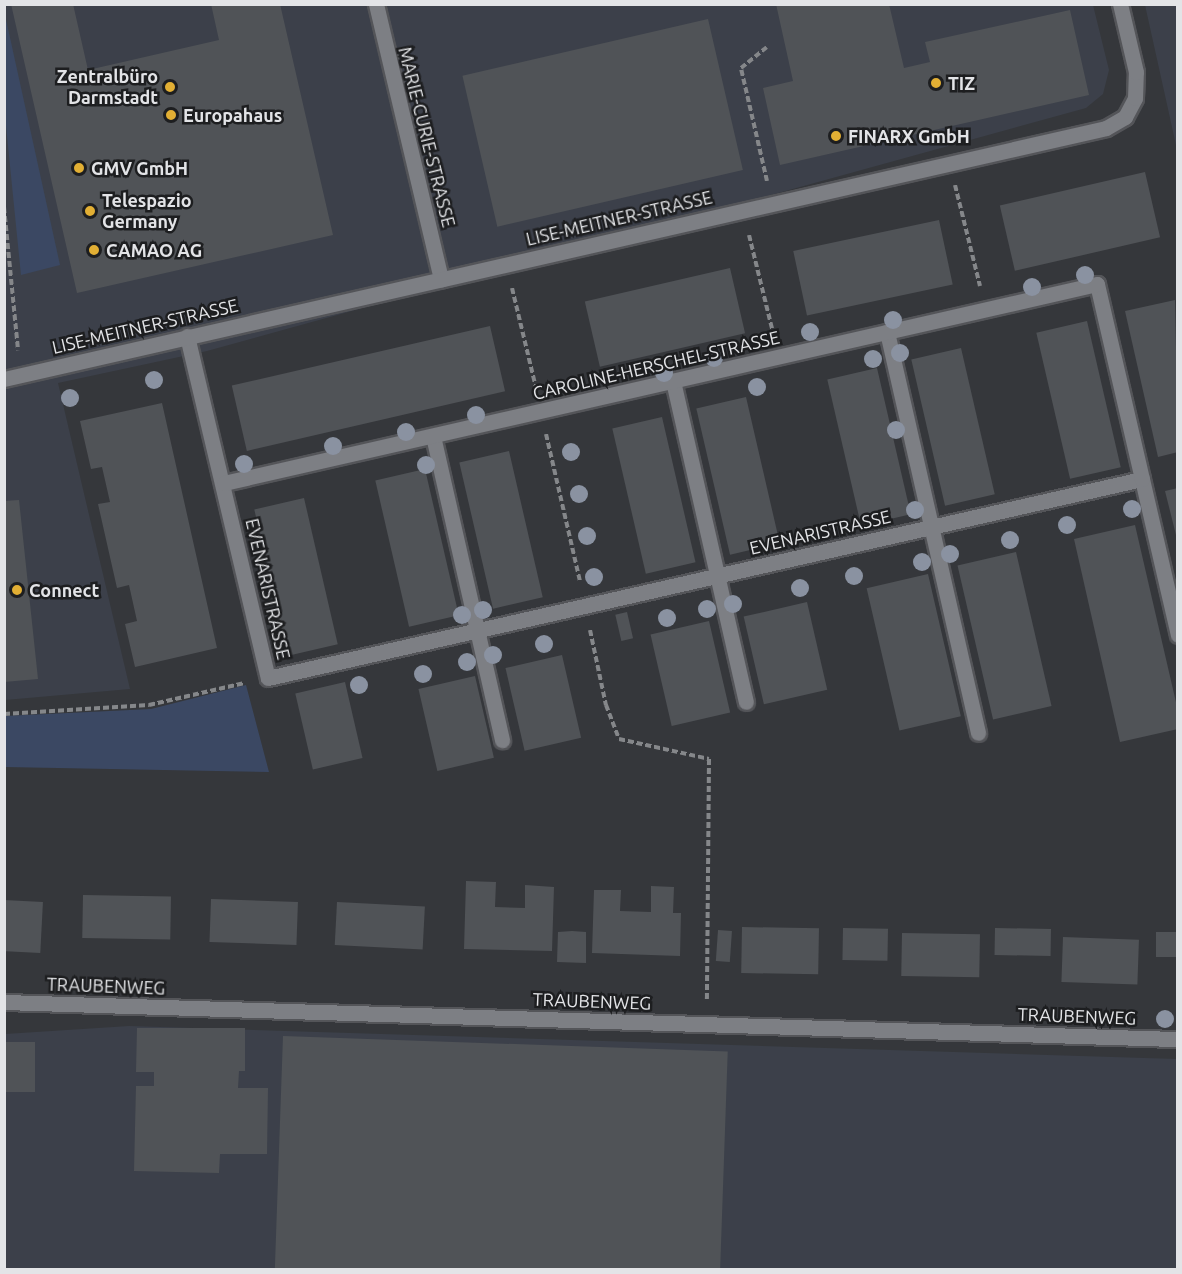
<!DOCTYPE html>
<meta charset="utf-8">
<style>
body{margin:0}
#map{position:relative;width:1182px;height:1274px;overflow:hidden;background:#35373b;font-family:Ubuntu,sans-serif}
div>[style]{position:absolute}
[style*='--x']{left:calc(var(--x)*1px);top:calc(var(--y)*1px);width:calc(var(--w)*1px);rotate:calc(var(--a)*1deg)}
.built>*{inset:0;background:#3c404a}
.green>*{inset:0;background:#3b4863}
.building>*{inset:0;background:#505357;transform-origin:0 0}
.path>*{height:4px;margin-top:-2px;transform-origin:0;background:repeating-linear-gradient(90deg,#85878a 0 6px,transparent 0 9px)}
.roads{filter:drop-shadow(2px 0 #545559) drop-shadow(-2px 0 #545559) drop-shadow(0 2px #545559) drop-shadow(0 -2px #545559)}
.lane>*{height:15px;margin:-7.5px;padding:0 7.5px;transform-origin:7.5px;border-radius:7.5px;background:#7d7f84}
.street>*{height:15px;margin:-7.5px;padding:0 7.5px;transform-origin:7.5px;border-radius:7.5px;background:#7d7f84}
.trees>*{width:18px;height:18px;margin:-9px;border-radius:50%;background:#8a92a1}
.dots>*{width:16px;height:16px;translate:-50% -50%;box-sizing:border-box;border:3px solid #1d1e20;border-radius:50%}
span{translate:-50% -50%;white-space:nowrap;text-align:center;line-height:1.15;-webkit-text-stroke:5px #1d1e20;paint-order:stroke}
.poi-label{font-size:18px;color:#e3e4e7;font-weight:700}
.right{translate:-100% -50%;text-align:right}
.left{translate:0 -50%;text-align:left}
.street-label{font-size:18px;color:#e3e4e7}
.frame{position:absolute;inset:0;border:6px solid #e3e4e7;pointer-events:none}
</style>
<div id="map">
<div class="built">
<i style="clip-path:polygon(5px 5px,1093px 5px,1109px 70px,1103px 94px,1086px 108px,207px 351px,58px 383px,130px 689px,5px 700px)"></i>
<i style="clip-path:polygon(1145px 5px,1177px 5px,1177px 150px,1172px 127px)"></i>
<i style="clip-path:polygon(129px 1026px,1177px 1059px,1177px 1269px,5px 1270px,5px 1034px)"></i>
</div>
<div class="green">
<i style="clip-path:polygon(5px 15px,60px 265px,21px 275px,5px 116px)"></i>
<i style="clip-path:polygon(246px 685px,269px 772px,5px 767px,5px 716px,151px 709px)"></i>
</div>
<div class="building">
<i style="clip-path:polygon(11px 4px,73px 4px,88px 70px,219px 40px,211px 4px,280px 4px,333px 235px,77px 293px)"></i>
<i style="clip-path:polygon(776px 4px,889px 4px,904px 68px,930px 62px,925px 42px,1070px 10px,1089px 95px,780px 165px,763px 88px,793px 81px)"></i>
<i style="left:708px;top:19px;width:155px;height:252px;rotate:77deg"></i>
<i style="left:1145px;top:172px;width:67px;height:149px;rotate:77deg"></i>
<i style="left:939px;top:220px;width:66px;height:149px;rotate:78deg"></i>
<i style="left:730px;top:268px;width:67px;height:149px;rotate:77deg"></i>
<i style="clip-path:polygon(1175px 300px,1178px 452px,1158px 457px,1125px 311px)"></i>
<i style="left:1087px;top:321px;width:150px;height:52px;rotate:77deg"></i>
<i style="left:490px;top:326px;width:67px;height:265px;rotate:77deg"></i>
<i style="left:961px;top:348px;width:150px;height:51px;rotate:77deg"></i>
<i style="left:877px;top:368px;width:150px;height:51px;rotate:77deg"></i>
<i style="left:746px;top:397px;width:150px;height:51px;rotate:77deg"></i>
<i style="clip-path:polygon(162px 403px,217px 648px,135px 667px,125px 624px,137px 621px,129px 585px,117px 588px,98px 504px,110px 502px,102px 467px,91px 469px,80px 421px)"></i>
<i style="left:662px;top:417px;width:149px;height:51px;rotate:77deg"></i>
<i style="left:509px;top:451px;width:150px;height:51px;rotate:77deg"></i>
<i style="left:425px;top:469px;width:150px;height:51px;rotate:77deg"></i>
<i style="clip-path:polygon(1178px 488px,1178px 539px,1177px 539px,1165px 491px)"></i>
<i style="left:304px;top:498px;width:150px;height:51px;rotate:77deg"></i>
<i style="clip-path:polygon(19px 500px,38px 679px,4px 682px,4px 501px)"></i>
<i style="clip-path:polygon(1135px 525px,1178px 711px,1178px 729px,1120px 742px,1074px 539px)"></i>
<i style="left:1016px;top:552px;width:158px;height:60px;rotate:77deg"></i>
<i style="left:928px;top:574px;width:146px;height:63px;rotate:77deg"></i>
<i style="left:807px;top:602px;width:90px;height:65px;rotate:77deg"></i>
<i style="left:627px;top:612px;width:27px;height:12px;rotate:77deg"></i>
<i style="left:709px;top:621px;width:94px;height:60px;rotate:77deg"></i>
<i style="left:562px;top:655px;width:85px;height:58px;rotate:77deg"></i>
<i style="left:475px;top:676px;width:84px;height:58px;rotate:77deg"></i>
<i style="left:345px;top:682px;width:78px;height:51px;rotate:77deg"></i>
<i style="clip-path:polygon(466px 881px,496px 882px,495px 907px,525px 908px,525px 885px,554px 887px,552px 951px,464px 949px)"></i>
<i style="clip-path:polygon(651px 886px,674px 887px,673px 913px,681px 913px,680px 956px,592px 953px,594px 890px,621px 890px,620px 911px,651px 912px)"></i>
<i style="left:83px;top:895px;width:88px;height:43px;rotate:1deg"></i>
<i style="left:211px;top:899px;width:87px;height:43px;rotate:2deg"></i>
<i style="left:4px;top:900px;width:39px;height:51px;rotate:3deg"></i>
<i style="left:337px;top:902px;width:88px;height:43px;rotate:3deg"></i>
<i style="left:742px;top:927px;width:77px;height:46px;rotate:1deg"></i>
<i style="left:843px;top:928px;width:45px;height:32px;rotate:1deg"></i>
<i style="left:995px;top:928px;width:56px;height:27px;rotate:1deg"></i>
<i style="left:718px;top:930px;width:14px;height:31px;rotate:4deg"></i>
<i style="clip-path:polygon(572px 931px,586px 932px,586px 963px,557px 962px,558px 932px)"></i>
<i style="left:1156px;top:932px;width:22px;height:25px"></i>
<i style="left:902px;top:933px;width:78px;height:43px;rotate:1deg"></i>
<i style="left:1063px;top:937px;width:76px;height:45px;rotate:2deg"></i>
<i style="clip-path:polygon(137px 1028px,245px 1028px,245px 1071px,239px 1071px,238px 1088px,268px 1088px,267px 1154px,220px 1154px,219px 1173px,134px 1171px,136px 1086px,154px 1086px,154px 1072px,136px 1072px)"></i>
<i style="left:283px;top:1036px;width:445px;height:233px;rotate:2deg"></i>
<i style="left:4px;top:1042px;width:31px;height:50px"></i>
</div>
<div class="path">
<i style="--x:767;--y:181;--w:116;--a:-103"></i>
<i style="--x:741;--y:68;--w:33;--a:-39"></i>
<i style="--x:955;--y:185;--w:104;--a:76.1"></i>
<i style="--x:4;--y:207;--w:144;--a:84.4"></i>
<i style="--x:749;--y:235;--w:101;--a:76.2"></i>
<i style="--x:512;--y:288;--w:103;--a:76.5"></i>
<i style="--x:546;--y:434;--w:151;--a:77"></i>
<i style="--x:590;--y:630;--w:77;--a:78"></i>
<i style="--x:606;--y:705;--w:36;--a:69"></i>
<i style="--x:619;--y:739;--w:92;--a:12.5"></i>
<i style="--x:709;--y:759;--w:240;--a:90.5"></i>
<i style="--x:4;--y:714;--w:145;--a:-3.6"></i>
<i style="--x:149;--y:705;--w:98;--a:-13"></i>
</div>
<div class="roads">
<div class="lane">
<i style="--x:887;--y:332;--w:411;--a:77.2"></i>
<i style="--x:673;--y:381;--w:329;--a:77.2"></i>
<i style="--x:433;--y:436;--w:312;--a:77.2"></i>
<i style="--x:1142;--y:479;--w:160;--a:77"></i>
</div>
<div class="street">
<i style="--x:376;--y:4;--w:283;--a:76.7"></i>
<i style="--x:187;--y:336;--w:351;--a:76.7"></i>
<i style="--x:268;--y:678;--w:896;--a:-12.83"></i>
<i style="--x:1142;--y:479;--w:200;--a:-103"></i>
<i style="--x:1097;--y:284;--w:895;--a:167.16"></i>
<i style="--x:4;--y:379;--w:1130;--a:-12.83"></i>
<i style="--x:1106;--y:128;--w:22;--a:-30"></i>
<i style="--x:1125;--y:117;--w:21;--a:-62"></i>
<i style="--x:1135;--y:98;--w:26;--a:-88"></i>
<i style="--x:1136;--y:72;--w:70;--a:-103.2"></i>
<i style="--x:4;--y:1002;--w:1175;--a:1.81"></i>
</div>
</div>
<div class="trees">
<i style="left:1085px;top:275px"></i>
<i style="left:1032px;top:287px"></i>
<i style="left:893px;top:320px"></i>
<i style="left:810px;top:332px"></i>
<i style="left:900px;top:353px"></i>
<i style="left:714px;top:358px"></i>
<i style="left:873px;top:359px"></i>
<i style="left:664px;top:373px"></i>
<i style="left:154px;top:380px"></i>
<i style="left:757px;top:387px"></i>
<i style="left:70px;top:398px"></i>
<i style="left:476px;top:415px"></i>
<i style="left:896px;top:430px"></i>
<i style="left:406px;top:432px"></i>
<i style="left:333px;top:446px"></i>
<i style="left:571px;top:452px"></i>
<i style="left:244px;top:464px"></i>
<i style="left:426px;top:465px"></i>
<i style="left:579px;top:494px"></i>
<i style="left:1132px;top:509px"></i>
<i style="left:915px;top:510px"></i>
<i style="left:1067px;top:525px"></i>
<i style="left:587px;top:536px"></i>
<i style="left:1010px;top:540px"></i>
<i style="left:950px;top:554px"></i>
<i style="left:922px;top:562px"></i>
<i style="left:854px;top:576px"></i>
<i style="left:594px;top:577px"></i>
<i style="left:800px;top:588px"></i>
<i style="left:733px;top:604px"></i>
<i style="left:707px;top:609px"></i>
<i style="left:483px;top:610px"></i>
<i style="left:462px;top:615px"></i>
<i style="left:667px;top:618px"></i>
<i style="left:544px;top:644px"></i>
<i style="left:493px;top:655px"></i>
<i style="left:467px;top:662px"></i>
<i style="left:423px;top:674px"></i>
<i style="left:359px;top:685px"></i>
<i style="left:1165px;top:1019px"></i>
</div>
<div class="dots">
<i style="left:936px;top:83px;background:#e2af34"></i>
<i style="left:170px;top:87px;background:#e2af34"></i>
<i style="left:171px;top:115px;background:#e2af34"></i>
<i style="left:836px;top:136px;background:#e2af34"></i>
<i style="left:79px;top:168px;background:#e2af34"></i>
<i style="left:90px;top:211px;background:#e2af34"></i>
<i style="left:94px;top:250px;background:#e2af34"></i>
<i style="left:17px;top:590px;background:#e2af34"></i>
</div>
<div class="poi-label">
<span class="right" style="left:158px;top:87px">Zentralbüro<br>Darmstadt</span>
<span class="left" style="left:948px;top:83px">TIZ</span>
<span class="left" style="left:183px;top:115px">Europahaus</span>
<span class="left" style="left:848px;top:136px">FINARX GmbH</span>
<span class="left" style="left:91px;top:168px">GMV GmbH</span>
<span class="left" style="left:102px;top:211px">Telespazio<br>Germany</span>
<span class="left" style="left:106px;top:250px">CAMAO AG</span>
<span class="left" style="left:29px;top:590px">Connect</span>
</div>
<div class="street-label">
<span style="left:427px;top:137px;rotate:76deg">MARIE-CURIE-STRASSE</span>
<span style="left:619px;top:218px;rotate:-13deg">LISE-MEITNER-STRASSE</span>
<span style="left:145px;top:326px;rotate:-13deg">LISE-MEITNER-STRASSE</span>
<span style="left:656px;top:365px;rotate:-13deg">CAROLINE-HERSCHEL-STRASSE</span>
<span style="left:820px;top:532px;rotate:-13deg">EVENARISTRASSE</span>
<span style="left:268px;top:589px;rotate:77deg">EVENARISTRASSE</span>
<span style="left:106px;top:986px;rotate:2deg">TRAUBENWEG</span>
<span style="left:592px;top:1001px;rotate:2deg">TRAUBENWEG</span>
<span style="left:1077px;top:1016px;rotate:2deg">TRAUBENWEG</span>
</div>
<div class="frame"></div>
</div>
